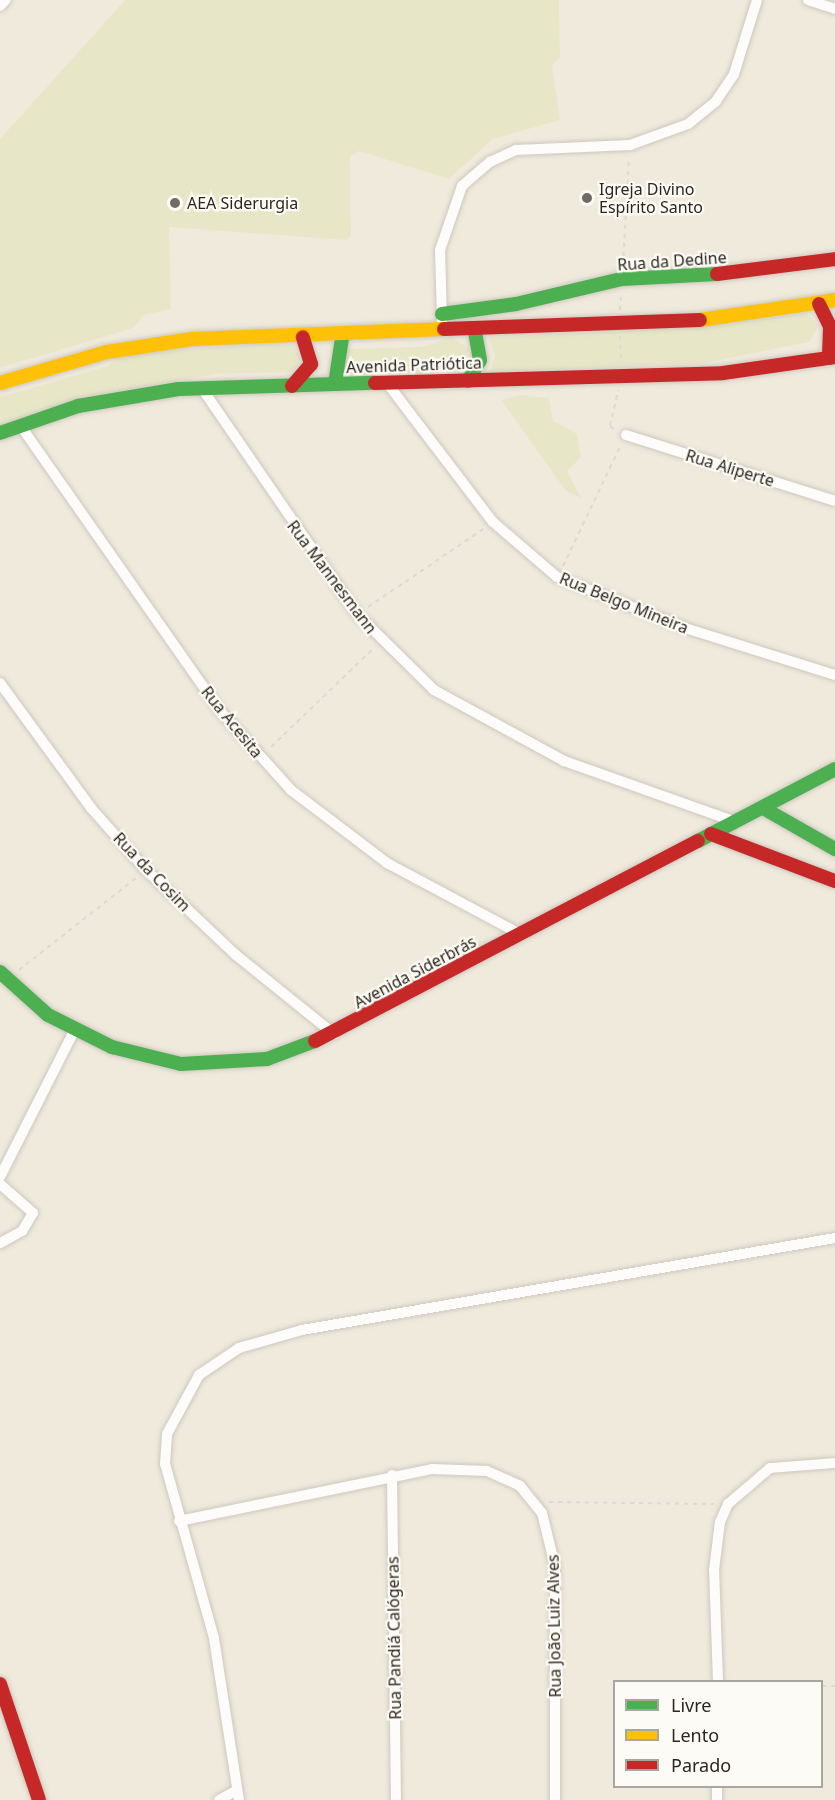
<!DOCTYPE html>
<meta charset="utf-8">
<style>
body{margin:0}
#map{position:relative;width:835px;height:1800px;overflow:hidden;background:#f0eadd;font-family:"Noto Sans",sans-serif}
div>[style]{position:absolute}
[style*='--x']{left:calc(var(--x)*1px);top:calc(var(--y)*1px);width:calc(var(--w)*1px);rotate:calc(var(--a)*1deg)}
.green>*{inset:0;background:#e7e7c8}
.path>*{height:2px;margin-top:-1px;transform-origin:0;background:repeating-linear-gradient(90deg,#dbd9d5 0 4.5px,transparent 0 9px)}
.roads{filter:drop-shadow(0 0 2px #cdc8be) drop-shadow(0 0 2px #cdc8be)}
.street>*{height:10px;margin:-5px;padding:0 5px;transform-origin:5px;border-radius:5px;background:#fdfcfa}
.fast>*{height:14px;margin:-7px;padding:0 7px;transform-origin:7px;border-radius:7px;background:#4caf50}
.slow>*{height:14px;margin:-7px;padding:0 7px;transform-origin:7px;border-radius:7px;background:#ffc107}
.jam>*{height:14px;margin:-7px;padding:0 7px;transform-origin:7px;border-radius:7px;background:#c62828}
.dots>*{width:16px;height:16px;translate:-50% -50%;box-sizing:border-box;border:3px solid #fdfbf6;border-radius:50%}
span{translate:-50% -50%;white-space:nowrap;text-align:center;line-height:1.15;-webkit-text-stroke:4.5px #fdfbf6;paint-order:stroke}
.poi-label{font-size:16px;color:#2c271e}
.left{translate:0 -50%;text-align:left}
.street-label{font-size:16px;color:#2c271e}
.legend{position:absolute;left:613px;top:1680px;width:210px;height:108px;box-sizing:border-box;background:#fdfbf6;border:2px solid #a9a6a0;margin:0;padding:8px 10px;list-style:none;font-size:18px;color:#2c271e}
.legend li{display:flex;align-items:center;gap:12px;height:30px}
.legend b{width:30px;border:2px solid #a9a6a0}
</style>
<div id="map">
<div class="green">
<i style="clip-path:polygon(125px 0,559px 0,560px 57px,552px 65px,560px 120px,493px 139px,449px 179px,359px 151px,350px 156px,351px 237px,346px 240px,169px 227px,171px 309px,144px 315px,133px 328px,0 368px,0 139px)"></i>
<i style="clip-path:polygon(806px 313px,819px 326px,809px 342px,705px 363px,490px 372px,495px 355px,489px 338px,724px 325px)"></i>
<i style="clip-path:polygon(452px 337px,469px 349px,462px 368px,427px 374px,344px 374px,345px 349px,421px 347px)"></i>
<i style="clip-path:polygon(263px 344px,293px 345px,300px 357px,298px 366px,291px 372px,215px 374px,123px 390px,54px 407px,0 428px,0 397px,108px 366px,121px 354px)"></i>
<i style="clip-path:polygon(520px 395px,549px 398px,553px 421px,577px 434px,581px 457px,567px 471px,581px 498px,566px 491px,501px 400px)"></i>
</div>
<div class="path">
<i style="--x:623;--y:265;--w:108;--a:-86.8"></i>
<i style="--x:620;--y:310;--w:15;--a:-86"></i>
<i style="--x:620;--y:336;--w:25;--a:88"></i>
<i style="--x:614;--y:429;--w:5;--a:-143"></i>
<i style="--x:610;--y:426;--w:37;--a:-77"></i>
<i style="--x:563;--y:566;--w:132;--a:-64.4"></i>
<i style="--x:368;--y:607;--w:139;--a:-34.1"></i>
<i style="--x:271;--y:747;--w:144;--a:-43.9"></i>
<i style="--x:19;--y:970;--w:150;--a:-38.2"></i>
<i style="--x:549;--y:1502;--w:165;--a:0.7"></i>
<i style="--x:822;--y:1686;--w:13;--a:0"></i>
</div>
<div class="roads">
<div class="street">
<i style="--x:808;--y:0;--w:28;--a:18"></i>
<i style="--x:0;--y:6;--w:8;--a:-45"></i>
<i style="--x:442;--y:320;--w:70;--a:-91.6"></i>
<i style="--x:440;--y:250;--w:68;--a:-71"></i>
<i style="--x:462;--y:186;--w:37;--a:-41"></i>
<i style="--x:490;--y:162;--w:29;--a:-25"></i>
<i style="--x:516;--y:150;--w:114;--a:-2.5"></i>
<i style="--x:630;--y:145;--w:62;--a:-19.9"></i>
<i style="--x:688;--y:124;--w:36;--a:-39"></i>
<i style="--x:716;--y:101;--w:32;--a:-56"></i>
<i style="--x:734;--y:74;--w:77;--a:-72.7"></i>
<i style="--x:387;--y:383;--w:175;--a:52.7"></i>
<i style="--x:493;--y:522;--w:84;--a:40.7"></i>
<i style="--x:557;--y:577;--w:138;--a:21.7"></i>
<i style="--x:685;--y:628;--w:157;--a:17.4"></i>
<i style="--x:201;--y:387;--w:275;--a:55.5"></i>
<i style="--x:357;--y:614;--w:108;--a:44.6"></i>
<i style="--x:434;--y:690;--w:148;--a:28.6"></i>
<i style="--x:564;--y:761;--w:182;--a:19.5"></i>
<i style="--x:20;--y:425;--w:350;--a:55"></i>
<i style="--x:221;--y:712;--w:105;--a:48.1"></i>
<i style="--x:291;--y:790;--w:121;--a:37.2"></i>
<i style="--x:387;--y:863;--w:153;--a:28.1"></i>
<i style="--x:626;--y:435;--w:219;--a:17.5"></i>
<i style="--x:0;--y:683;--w:155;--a:53.9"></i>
<i style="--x:91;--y:808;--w:83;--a:48.4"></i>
<i style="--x:146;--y:870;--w:124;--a:43.4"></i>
<i style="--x:236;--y:955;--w:126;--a:38.9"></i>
<i style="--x:0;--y:1177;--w:164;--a:-63.1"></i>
<i style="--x:0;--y:1184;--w:44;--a:41.3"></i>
<i style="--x:33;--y:1213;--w:21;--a:121"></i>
<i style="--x:22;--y:1231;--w:25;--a:151"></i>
<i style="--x:392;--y:1475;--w:325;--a:89.3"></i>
<i style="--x:179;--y:1521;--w:258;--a:-11.6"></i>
<i style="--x:432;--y:1469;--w:55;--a:2.1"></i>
<i style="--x:487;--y:1471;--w:36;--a:24"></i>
<i style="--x:520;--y:1486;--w:35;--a:51"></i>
<i style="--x:542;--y:1513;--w:55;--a:76.2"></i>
<i style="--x:555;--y:1566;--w:234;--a:90"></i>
<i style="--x:718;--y:1682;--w:112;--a:-92"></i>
<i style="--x:714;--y:1570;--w:48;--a:-82.9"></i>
<i style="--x:720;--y:1522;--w:20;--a:-66"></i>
<i style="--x:728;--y:1504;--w:55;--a:-40.6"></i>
<i style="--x:770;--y:1468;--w:65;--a:-4.4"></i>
<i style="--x:219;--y:1800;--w:18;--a:-29"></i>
<i style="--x:239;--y:1800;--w:164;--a:-98.8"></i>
<i style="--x:214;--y:1638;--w:181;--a:-105.7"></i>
<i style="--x:165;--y:1464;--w:30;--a:-86"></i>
<i style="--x:167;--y:1434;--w:67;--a:-61.5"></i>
<i style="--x:199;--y:1375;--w:48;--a:-34"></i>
<i style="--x:239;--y:1348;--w:66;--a:-15.9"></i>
<i style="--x:302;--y:1330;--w:541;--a:-9.79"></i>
<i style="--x:717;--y:1800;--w:14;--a:-90"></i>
</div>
<div class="fast">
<i style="--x:442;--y:314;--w:75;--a:-7.7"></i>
<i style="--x:516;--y:304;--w:109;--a:-13.3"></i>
<i style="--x:622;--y:279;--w:95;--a:-3"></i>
<i style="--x:468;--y:381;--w:24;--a:-60"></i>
<i style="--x:480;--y:360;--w:28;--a:-100"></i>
<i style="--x:335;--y:384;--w:47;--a:-81.3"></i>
<i style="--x:0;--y:433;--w:83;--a:-19.1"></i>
<i style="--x:78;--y:406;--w:102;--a:-9.6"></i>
<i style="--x:179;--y:389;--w:196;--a:-1.8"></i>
<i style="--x:763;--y:808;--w:83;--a:29.7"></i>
<i style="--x:698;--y:841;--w:155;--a:-27.7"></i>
<i style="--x:0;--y:972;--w:64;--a:41.9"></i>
<i style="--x:48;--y:1015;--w:72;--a:26.6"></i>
<i style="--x:112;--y:1047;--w:71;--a:13.8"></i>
<i style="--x:181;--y:1064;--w:86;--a:-3.3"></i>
<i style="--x:267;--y:1059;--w:51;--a:-20.6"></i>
</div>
<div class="slow">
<i style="--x:700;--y:320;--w:136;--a:-8.4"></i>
<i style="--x:0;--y:383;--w:111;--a:-16.2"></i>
<i style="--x:107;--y:352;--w:86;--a:-8.7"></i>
<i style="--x:192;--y:339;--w:252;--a:-2.3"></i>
</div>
<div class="jam">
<i style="--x:717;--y:274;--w:119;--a:-7.2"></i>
<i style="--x:819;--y:304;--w:25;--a:64"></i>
<i style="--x:830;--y:327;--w:31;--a:92"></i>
<i style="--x:444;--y:329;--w:256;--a:-2"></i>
<i style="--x:375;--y:383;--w:348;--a:-1.6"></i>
<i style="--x:723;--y:373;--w:113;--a:-8.1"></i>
<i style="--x:292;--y:386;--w:29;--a:-49"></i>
<i style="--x:311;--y:364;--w:28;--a:-107"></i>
<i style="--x:711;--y:834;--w:133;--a:20.8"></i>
<i style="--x:315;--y:1041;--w:432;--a:-27.6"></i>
<i style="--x:0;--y:1684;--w:122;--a:71.4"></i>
</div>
</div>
<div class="dots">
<i style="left:587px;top:198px;background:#716b61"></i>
<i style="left:175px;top:203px;background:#716b61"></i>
</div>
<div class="poi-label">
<span class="left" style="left:599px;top:198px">Igreja Divino<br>Espírito Santo</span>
<span class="left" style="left:187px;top:203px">AEA Siderurgia</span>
</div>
<div class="street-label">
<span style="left:672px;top:261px;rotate:-4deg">Rua da Dedine</span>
<span style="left:414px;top:365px;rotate:-2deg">Avenida Patriótica</span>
<span style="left:730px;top:468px;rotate:17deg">Rua Aliperte</span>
<span style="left:332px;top:577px;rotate:53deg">Rua Mannesmann</span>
<span style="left:624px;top:603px;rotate:22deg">Rua Belgo Mineira</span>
<span style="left:232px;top:722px;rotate:51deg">Rua Acesita</span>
<span style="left:152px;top:872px;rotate:46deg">Rua da Cosim</span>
<span style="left:415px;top:972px;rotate:-28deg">Avenida Siderbrás</span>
<span style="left:554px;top:1626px;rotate:-91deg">Rua João Luiz Alves</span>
<span style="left:394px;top:1638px;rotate:-91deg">Rua Pandiá Calógeras</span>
</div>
<ul class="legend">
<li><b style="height:8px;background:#4caf50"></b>Livre</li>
<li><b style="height:8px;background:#ffc107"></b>Lento</li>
<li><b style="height:8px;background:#c62828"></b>Parado</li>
</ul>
</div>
